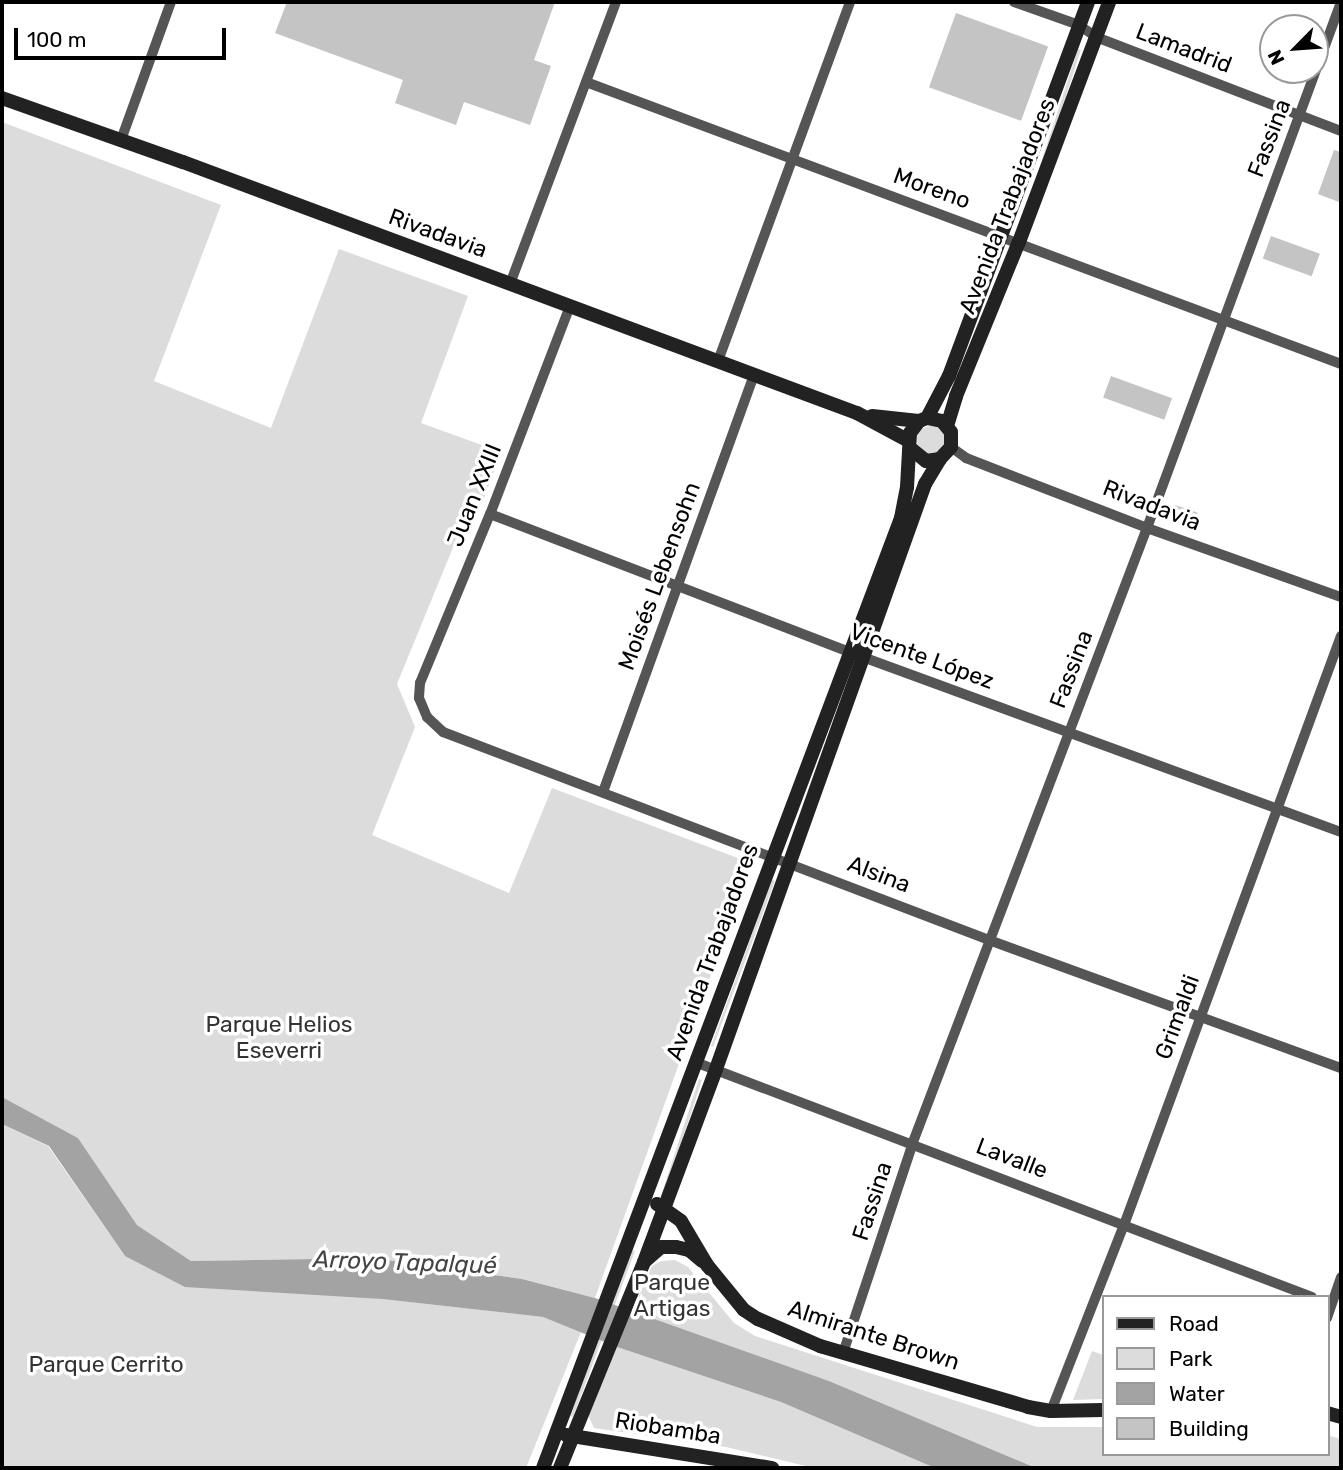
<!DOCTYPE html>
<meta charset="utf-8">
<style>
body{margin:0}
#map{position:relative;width:1343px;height:1470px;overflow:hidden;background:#fff;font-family:Rubik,sans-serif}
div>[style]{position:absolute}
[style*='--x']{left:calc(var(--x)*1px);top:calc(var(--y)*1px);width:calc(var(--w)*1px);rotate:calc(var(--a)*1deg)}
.green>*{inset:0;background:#dcdcdc;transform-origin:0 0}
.round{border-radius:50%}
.water>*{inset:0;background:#a3a3a3}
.building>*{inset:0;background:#c4c4c4;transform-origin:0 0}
.street>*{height:10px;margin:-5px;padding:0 5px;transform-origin:5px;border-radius:5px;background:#555}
.secondary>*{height:14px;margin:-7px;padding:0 7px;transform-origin:7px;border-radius:7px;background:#222}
span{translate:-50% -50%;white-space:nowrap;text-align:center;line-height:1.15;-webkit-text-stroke:7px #fff;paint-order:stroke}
.street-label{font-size:23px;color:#000}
.park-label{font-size:23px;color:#333}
.water-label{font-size:24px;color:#444;font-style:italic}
.frame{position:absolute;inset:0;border:4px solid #000;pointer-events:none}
.legend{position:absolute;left:1102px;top:1295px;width:228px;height:161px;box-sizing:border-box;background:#fff;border:2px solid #999;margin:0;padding:9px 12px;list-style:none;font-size:21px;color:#000}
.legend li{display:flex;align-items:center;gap:14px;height:35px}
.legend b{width:35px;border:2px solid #999}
.north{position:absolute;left:1259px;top:14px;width:70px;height:70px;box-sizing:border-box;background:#fff;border:2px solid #999;border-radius:50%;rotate:245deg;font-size:19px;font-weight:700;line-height:28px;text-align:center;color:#000}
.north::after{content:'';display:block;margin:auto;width:24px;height:32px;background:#000;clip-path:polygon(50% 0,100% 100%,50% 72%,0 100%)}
.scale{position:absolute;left:14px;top:28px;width:212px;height:32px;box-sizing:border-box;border:4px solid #000;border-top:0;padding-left:9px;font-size:21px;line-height:24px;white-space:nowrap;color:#000;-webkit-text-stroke:5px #fff;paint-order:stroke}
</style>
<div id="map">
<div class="green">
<i style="left:1078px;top:49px;width:3px;height:177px;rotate:18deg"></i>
<i style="clip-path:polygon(2px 122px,221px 205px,154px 381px,271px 428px,339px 249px,468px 296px,421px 423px,501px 452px,482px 504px,470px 506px,397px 684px,415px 727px,372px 835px,509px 893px,552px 788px,751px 863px,595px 1298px,522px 1279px,373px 1258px,191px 1261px,137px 1225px,78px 1138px,2px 1097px)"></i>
<i class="round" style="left:917px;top:426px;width:28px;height:28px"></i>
<i style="clip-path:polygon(772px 880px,775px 881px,713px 1047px,711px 1046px)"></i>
<i style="left:699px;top:1079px;width:3px;height:124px;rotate:18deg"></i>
<i style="clip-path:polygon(2px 1124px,48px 1146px,125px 1256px,382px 1299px,543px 1317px,581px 1332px,526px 1468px,2px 1468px)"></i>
<i style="clip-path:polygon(631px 1250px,635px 1251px,573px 1417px,570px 1416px)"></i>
<i style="clip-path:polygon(675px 1260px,688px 1267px,734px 1323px,755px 1336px,1037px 1427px,1103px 1427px,1103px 1454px,1327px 1454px,1327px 1435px,1341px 1439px,1341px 1468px,1036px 1468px,829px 1381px,631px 1313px,652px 1266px,661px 1261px)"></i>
<i style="clip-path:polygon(617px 1347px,781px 1402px,935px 1468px,814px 1468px,726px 1447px,594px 1428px,588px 1415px)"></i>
<i style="clip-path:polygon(1092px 1351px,1103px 1355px,1103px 1399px,1073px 1400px)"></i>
</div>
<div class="water">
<i style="clip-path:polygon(2px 1097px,78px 1138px,137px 1225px,191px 1261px,373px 1258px,522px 1279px,595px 1298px,829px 1381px,1036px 1468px,935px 1468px,781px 1402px,617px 1347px,543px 1317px,382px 1299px,185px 1287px,125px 1256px,49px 1146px,2px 1124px)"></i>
</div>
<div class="building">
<i style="clip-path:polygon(287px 2px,555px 2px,534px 60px,551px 66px,530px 125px,464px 102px,456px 125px,395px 103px,403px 80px,275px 33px)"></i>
<i style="left:956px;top:13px;width:98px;height:79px;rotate:20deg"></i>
<i style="clip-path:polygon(1334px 150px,1341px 152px,1339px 202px,1318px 194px)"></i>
<i style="left:1271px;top:236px;width:52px;height:24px;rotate:20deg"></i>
<i style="left:1111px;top:376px;width:65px;height:23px;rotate:20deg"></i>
<i style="left:1175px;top:505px;width:24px;height:17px;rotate:19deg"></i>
</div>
<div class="street">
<i style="--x:1014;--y:2;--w:69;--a:19.5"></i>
<i style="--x:1079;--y:25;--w:21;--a:35"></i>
<i style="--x:1096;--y:37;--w:262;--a:21"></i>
<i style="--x:586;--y:82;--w:806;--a:20.48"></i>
<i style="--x:121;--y:140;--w:147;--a:-70.1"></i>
<i style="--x:510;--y:284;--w:301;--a:-69.4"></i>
<i style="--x:570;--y:306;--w:223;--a:111"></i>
<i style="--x:490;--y:514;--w:183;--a:112.5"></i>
<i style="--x:420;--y:683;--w:15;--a:94"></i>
<i style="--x:419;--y:698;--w:21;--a:67"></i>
<i style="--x:427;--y:717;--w:22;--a:43"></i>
<i style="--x:443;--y:732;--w:584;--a:20.85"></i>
<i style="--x:989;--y:940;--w:375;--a:20"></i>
<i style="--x:718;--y:361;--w:382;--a:-69.8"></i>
<i style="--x:951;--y:447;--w:19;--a:36"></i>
<i style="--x:966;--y:458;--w:194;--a:21.1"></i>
<i style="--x:1147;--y:528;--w:206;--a:19.6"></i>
<i style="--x:490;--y:514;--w:385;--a:21"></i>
<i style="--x:849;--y:652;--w:524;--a:20.1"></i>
<i style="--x:603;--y:792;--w:443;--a:-70.1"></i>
<i style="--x:695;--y:1062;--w:660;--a:20.85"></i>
<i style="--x:1327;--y:1318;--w:43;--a:-71.1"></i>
<i style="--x:843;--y:1353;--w:222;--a:-71.6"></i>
<i style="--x:913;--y:1142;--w:657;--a:-69.14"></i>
<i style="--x:1147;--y:528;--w:561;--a:-69.75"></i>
<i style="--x:1051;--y:1411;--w:200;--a:-68.6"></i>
<i style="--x:1124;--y:1225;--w:628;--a:-69.78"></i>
</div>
<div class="secondary">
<i style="--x:2;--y:98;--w:192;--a:19.5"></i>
<i style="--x:183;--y:162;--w:719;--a:20.43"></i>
<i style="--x:857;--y:413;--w:59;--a:28.3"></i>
<i style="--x:872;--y:416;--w:47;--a:6.1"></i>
<i style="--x:927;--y:418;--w:47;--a:-62.4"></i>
<i style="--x:949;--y:376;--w:399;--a:-69.6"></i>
<i style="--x:947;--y:426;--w:31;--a:-73"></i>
<i style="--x:956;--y:396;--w:166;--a:-67.8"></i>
<i style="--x:1019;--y:242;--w:256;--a:-69.4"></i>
<i style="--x:657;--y:1204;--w:29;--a:35"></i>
<i style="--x:681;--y:1221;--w:51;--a:59.4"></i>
<i style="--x:707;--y:1265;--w:58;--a:50.6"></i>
<i style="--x:744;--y:1310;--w:17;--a:33"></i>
<i style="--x:758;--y:1319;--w:68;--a:23.5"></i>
<i style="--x:820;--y:1346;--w:217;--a:16.3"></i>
<i style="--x:1028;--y:1407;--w:23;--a:10"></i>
<i style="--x:1051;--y:1411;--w:52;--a:-1.1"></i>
<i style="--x:645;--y:1261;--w:21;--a:-41"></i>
<i style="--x:661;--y:1247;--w:15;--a:0"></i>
<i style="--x:676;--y:1247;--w:13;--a:13"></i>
<i style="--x:689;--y:1250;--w:17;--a:40"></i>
<i style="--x:1327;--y:1413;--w:15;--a:16"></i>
<i style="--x:566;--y:1435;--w:209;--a:9.1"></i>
<i style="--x:543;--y:1468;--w:1015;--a:-69.35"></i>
<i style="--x:901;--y:518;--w:32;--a:-79"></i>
<i style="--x:907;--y:487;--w:54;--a:-86.8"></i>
<i style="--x:910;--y:433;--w:15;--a:-53"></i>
<i style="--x:919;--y:421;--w:9;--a:-21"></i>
<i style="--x:927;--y:418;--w:15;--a:11"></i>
<i style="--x:942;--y:421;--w:14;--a:51"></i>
<i style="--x:951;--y:432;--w:15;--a:90"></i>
<i style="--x:951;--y:447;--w:16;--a:133"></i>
<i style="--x:940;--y:459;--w:14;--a:172"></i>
<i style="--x:926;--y:461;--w:21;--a:-141"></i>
<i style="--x:560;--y:1468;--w:222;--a:-67.8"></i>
<i style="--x:644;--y:1262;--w:206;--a:-69.5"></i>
<i style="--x:716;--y:1069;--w:621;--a:-70.34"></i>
<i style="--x:925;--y:484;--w:29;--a:-59"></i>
</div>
<div class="street-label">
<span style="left:1184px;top:48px;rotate:21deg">Lamadrid</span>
<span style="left:1269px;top:138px;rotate:-69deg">Fassina</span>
<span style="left:932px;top:188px;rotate:20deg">Moreno</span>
<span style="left:1007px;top:206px;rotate:-69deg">Avenida Trabajadores</span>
<span style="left:438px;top:233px;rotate:20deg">Rivadavia</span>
<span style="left:474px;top:495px;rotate:-68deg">Juan XXIII</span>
<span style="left:1152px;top:505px;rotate:21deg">Rivadavia</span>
<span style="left:659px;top:576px;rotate:-70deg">Moisés Lebensohn</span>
<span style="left:922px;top:656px;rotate:20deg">Vicente López</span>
<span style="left:1071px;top:669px;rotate:-69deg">Fassina</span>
<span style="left:879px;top:874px;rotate:21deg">Alsina</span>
<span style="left:712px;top:952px;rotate:-70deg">Avenida Trabajadores</span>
<span style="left:1177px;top:1017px;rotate:-70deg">Grimaldi</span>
<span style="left:1012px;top:1158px;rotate:21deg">Lavalle</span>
<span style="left:872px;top:1201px;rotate:-72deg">Fassina</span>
<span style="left:874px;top:1335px;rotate:18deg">Almirante Brown</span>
<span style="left:668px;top:1428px;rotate:9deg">Riobamba</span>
</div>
<div class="park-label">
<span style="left:279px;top:1037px">Parque Helios<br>Eseverri</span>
<span style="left:672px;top:1295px">Parque<br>Artigas</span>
<span style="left:106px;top:1364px">Parque Cerrito</span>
</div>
<div class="water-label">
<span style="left:405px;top:1263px;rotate:2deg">Arroyo Tapalqué</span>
</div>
<div class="frame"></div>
<ul class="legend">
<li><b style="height:9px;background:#222"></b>Road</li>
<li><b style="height:19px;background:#dcdcdc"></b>Park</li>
<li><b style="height:19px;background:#a3a3a3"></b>Water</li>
<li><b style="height:19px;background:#c4c4c4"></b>Building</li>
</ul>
<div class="north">N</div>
<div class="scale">100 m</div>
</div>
